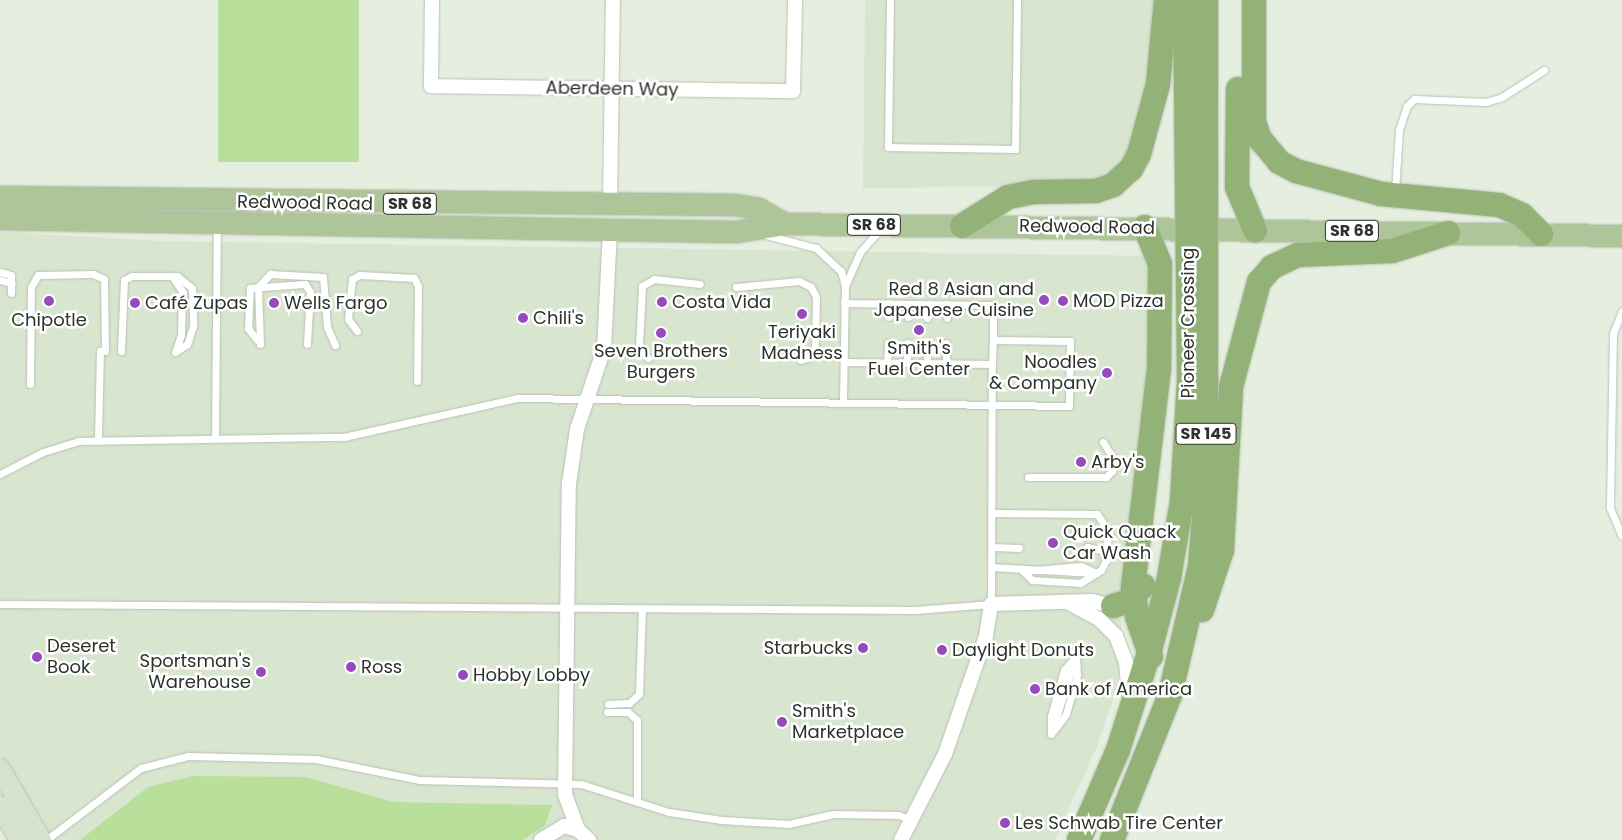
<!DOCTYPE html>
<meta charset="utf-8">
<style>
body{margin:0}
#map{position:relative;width:1622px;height:840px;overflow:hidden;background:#e6efdf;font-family:Poppins,sans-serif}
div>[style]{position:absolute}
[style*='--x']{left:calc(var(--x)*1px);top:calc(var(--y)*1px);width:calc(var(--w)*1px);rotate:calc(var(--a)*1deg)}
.built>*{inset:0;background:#d8e5cf}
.green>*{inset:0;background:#b9e09b;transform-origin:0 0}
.roads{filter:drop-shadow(0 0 1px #b9c1b3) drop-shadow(0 0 1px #b9c1b3)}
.service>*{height:7px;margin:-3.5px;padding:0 3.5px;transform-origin:3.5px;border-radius:3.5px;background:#fff}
.minor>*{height:14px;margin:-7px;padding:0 7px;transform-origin:7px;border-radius:7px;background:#fff}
.secondary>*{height:20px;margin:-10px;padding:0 10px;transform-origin:10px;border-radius:10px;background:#d6e2cc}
.primary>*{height:22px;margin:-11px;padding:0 11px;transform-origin:11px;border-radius:11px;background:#adc599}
.trunk>*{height:24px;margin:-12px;padding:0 12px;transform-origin:12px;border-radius:12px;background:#92b277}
.dots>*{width:14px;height:14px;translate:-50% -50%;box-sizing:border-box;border:2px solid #fff;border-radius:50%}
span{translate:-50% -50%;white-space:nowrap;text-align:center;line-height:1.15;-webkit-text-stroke:5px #fff;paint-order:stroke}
.shield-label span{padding:1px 4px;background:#fff;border:1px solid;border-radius:4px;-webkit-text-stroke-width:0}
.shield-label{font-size:16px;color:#2f322c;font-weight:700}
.street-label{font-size:18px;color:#2f322c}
.poi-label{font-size:18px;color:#2f322c}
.right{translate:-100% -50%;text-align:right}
.left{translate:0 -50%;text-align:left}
</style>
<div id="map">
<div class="built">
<i style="clip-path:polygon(865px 0,1156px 0,1153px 64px,1123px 169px,1086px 186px,863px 188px)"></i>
<i style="clip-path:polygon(0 232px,162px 241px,1152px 256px,1153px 334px,1122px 595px,1119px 682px,1097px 746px,1055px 840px,50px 840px,0 754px)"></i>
</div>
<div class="green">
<i style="left:218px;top:0;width:141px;height:162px"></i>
<i style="clip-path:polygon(193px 776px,306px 777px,393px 802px,552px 805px,545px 826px,523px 840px,80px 840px,148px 787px)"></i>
</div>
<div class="roads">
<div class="service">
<i style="--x:890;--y:0;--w:147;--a:90.8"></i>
<i style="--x:888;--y:147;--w:127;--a:0.9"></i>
<i style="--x:1015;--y:149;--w:149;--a:-89.2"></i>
<i style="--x:1395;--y:191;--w:61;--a:-86.2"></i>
<i style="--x:1399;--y:130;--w:25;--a:-72"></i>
<i style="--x:1407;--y:106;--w:10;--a:-45"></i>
<i style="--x:1414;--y:99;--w:72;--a:2.4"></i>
<i style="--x:1486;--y:102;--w:17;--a:-17"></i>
<i style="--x:1502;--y:97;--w:50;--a:-32.7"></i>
<i style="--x:766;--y:235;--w:52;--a:14.6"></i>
<i style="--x:816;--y:248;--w:34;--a:43"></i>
<i style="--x:841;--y:271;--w:16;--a:75"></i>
<i style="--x:845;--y:286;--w:117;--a:91"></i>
<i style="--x:0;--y:272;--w:11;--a:15"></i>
<i style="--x:11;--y:275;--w:18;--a:90"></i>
<i style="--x:172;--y:276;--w:18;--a:56"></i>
<i style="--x:182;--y:291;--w:44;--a:91.3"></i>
<i style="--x:181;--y:335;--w:18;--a:109"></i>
<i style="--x:0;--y:280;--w:12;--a:14"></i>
<i style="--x:845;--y:286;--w:37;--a:-66"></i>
<i style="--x:860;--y:252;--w:30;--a:-48"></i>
<i style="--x:736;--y:287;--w:63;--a:-5.4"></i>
<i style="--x:799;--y:281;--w:13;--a:27"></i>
<i style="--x:811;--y:287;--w:11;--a:63"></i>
<i style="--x:816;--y:297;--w:50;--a:91.1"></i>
<i style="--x:815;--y:347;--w:11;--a:117"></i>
<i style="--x:810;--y:357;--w:10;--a:163"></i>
<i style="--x:1622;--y:311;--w:24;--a:112"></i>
<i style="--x:1613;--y:333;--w:175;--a:91"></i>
<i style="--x:1610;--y:508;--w:30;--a:67"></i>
<i style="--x:888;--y:317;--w:14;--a:-90"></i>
<i style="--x:908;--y:317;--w:13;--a:-90"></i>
<i style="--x:927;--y:318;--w:14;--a:-86"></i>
<i style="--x:947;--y:318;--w:14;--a:-90"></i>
<i style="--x:357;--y:331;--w:15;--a:-127"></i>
<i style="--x:348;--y:319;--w:40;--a:-84.3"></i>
<i style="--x:352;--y:279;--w:9;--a:-27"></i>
<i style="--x:360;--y:275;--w:54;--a:3.2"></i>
<i style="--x:414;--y:278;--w:9;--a:63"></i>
<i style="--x:418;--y:286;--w:95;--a:90.6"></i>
<i style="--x:257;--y:340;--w:15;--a:-127"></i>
<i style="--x:248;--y:328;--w:40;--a:-87.1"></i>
<i style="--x:250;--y:288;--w:55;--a:-4.2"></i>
<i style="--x:305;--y:284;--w:9;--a:58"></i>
<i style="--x:310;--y:292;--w:52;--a:93.3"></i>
<i style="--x:260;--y:344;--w:57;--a:-92"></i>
<i style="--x:258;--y:287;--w:18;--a:-47"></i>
<i style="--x:270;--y:274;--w:53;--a:3.2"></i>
<i style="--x:323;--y:277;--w:50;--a:85.4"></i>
<i style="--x:327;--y:327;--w:20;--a:66"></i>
<i style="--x:121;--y:351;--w:71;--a:-87.6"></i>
<i style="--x:124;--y:280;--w:9;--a:-27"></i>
<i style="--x:132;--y:276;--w:45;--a:0"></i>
<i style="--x:177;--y:276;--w:19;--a:39"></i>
<i style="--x:192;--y:288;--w:38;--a:88"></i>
<i style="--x:193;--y:326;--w:19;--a:108"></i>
<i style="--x:187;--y:344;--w:14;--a:146"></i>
<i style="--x:648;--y:358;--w:15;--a:-127"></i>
<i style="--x:639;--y:346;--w:60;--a:-87.1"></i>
<i style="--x:642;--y:286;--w:14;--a:-30"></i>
<i style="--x:654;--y:279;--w:46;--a:6.2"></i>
<i style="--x:844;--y:362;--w:148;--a:0.8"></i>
<i style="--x:992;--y:364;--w:24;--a:-88"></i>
<i style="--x:993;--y:340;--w:35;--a:-90"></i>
<i style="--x:993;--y:305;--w:149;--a:-179.2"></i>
<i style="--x:887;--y:362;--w:19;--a:-87"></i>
<i style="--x:907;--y:362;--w:19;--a:-90"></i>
<i style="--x:927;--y:363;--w:20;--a:-90"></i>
<i style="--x:946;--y:363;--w:20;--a:-90"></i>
<i style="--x:30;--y:384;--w:97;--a:-89.4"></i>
<i style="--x:31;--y:287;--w:14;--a:-60"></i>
<i style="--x:38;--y:275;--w:55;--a:-1"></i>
<i style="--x:93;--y:274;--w:12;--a:24"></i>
<i style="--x:104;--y:279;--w:72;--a:89.2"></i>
<i style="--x:98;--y:438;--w:87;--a:-88.7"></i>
<i style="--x:215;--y:439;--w:212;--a:-89.5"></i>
<i style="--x:0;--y:474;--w:48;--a:-27.1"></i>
<i style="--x:43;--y:452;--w:37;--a:-17"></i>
<i style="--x:78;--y:441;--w:266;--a:-0.9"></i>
<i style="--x:344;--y:437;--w:177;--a:-12.7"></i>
<i style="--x:517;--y:398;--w:552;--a:0.83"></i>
<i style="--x:1069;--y:406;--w:65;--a:-89.1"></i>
<i style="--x:1070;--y:341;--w:77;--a:-179.3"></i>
<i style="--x:1028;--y:477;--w:78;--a:0"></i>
<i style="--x:1106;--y:477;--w:8;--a:-45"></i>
<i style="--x:1112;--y:471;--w:13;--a:-86"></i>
<i style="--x:1113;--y:458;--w:19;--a:-122"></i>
<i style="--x:992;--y:513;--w:105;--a:0.5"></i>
<i style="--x:1097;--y:514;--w:22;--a:56"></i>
<i style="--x:1109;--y:532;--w:21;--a:101"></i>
<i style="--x:992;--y:547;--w:27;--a:2"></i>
<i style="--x:1087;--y:547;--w:15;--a:11"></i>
<i style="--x:1102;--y:550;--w:11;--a:68"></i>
<i style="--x:1106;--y:560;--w:11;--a:117"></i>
<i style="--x:1101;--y:570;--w:25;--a:148"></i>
<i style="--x:1080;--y:583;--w:48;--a:-176.4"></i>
<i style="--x:1032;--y:580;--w:13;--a:-135"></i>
<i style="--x:1023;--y:571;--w:58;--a:-4.9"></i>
<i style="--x:1081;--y:566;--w:17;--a:25"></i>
<i style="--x:991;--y:567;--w:102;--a:3.4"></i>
<i style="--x:0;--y:604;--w:915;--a:0.38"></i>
<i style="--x:915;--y:610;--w:76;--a:-4.5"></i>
<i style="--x:991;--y:604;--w:240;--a:-89.8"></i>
<i style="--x:608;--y:704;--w:21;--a:-3"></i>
<i style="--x:629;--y:703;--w:13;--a:-42"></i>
<i style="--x:639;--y:694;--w:86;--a:-88"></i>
<i style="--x:607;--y:712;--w:21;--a:0"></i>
<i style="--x:628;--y:712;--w:12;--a:42"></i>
<i style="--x:637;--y:720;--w:81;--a:90"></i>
<i style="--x:1052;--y:731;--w:77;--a:-72.5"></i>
<i style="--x:1051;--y:734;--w:25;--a:-53"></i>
<i style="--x:1066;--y:714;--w:41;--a:-74.2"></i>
<i style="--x:1077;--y:675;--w:19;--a:-93"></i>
<i style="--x:1051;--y:734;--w:18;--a:-90"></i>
<i style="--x:1051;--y:716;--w:48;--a:-74.2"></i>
<i style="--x:1064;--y:670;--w:18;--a:-49"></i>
<i style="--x:46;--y:840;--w:119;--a:-37.2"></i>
<i style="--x:141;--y:768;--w:49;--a:-14.3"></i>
<i style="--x:188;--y:756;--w:128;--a:1.3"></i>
<i style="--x:316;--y:759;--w:105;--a:11.5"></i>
<i style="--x:419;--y:780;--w:162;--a:1.4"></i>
<i style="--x:581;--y:784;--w:92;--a:17.7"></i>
<i style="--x:669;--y:812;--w:53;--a:8.7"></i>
<i style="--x:721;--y:820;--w:68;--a:3.4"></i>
<i style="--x:789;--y:824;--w:45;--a:-12.8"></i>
<i style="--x:833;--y:814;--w:65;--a:0.9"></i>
<i style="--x:898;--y:815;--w:16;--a:18"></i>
</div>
<div class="minor">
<i style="--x:432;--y:0;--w:86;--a:90.7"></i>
<i style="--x:431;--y:86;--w:362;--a:0.8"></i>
<i style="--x:793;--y:91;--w:91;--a:-88.7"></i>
<i style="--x:610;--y:205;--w:205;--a:-89.2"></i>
<i style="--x:1069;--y:603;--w:34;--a:28"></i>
<i style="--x:1099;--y:619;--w:24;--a:45"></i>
<i style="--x:1116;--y:636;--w:28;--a:69"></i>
<i style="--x:1126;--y:662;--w:34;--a:85"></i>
<i style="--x:578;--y:830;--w:38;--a:-110"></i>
<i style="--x:565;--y:794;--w:310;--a:-89.3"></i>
<i style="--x:569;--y:484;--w:56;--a:-81.7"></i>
<i style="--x:577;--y:429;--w:84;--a:-71.4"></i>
<i style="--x:604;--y:349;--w:119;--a:-87.1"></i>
<i style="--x:541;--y:840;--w:27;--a:-31"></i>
<i style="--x:564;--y:826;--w:15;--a:16"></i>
<i style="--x:578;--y:830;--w:15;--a:42"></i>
<i style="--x:901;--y:840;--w:97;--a:-62.9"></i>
<i style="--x:945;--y:754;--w:125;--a:-70.8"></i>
<i style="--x:986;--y:636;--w:32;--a:-81"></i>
<i style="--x:991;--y:604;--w:101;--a:-1.7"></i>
<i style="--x:1092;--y:601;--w:29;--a:14"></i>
</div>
<div class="secondary">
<i style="--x:0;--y:769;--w:82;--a:60"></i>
<i style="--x:0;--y:806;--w:39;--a:60"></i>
</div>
<div class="primary">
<i style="--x:0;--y:197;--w:735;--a:0.62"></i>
<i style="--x:735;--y:205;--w:24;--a:9"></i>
<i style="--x:759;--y:209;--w:30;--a:30"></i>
<i style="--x:0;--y:219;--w:610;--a:1.03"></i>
<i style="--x:610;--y:230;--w:127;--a:0.9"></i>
<i style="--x:737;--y:232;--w:49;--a:-9.5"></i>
<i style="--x:785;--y:224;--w:837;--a:0.82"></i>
</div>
<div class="trunk">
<i style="--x:1254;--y:0;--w:122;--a:90"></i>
<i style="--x:1254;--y:122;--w:18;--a:71"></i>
<i style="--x:1260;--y:139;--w:30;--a:50"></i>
<i style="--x:1279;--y:162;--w:19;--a:28"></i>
<i style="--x:1296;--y:171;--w:88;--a:15.1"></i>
<i style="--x:1381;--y:194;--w:119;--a:5.3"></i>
<i style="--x:1499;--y:205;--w:25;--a:23"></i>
<i style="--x:1522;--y:215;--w:27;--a:45"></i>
<i style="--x:1238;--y:89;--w:98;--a:90.6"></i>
<i style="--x:1237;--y:187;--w:47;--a:67.3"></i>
<i style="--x:962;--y:226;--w:54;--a:-32.2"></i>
<i style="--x:1008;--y:197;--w:25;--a:-11"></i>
<i style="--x:1033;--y:192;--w:63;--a:-0.9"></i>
<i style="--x:1096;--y:191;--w:18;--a:-19"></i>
<i style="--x:1113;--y:185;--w:24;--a:-42"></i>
<i style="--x:1131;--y:169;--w:17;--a:-62"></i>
<i style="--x:1139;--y:154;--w:73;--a:-74.8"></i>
<i style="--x:1158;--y:84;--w:84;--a:-84.6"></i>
<i style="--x:1145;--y:227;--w:40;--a:68"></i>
<i style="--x:1160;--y:264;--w:105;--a:90.5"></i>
<i style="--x:1159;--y:369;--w:220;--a:96.8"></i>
<i style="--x:1133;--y:587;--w:30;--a:82"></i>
<i style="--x:1137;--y:617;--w:42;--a:70.7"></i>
<i style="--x:1113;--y:606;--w:17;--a:-17"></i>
<i style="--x:1129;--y:601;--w:21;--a:-47"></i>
<i style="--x:1202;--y:610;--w:63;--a:-71.6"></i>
<i style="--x:1222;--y:550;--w:163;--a:-86.8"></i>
<i style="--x:1231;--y:387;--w:109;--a:-75.1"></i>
<i style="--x:1259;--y:282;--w:20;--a:-49"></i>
<i style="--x:1272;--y:267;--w:29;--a:-25"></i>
<i style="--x:1298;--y:255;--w:94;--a:-2.4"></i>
<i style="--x:1392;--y:251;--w:59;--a:-17.8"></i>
<i style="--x:1079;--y:840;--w:98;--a:-66.6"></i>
<i style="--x:1118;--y:750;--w:105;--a:-72.3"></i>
<i style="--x:1150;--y:650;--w:74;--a:-75.2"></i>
<i style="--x:1169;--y:578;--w:78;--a:-80.4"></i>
<i style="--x:1182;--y:501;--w:123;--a:-86.7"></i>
<i style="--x:1189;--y:378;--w:378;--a:-90.6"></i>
<i style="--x:1112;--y:840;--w:156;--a:-68.2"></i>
<i style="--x:1170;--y:695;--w:132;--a:-76.9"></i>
<i style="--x:1200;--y:566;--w:72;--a:-85.2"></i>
<i style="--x:1206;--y:494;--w:494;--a:-90"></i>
</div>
</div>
<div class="dots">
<i style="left:1044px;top:300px;background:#964bbd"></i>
<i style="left:49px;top:301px;background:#964bbd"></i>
<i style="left:1063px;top:301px;background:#964bbd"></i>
<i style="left:662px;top:302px;background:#964bbd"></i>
<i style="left:135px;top:303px;background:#964bbd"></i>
<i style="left:274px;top:303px;background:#964bbd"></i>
<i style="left:802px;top:314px;background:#964bbd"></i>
<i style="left:523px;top:318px;background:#964bbd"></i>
<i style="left:919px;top:330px;background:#964bbd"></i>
<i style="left:661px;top:333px;background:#964bbd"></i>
<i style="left:1107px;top:373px;background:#964bbd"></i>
<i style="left:1081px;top:462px;background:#964bbd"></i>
<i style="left:1053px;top:543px;background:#964bbd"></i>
<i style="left:863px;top:648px;background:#964bbd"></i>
<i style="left:942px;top:650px;background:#964bbd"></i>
<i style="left:37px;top:657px;background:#964bbd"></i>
<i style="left:351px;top:667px;background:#964bbd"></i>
<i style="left:261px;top:672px;background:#964bbd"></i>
<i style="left:463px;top:675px;background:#964bbd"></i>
<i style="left:1035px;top:689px;background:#964bbd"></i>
<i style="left:782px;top:722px;background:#964bbd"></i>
<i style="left:1005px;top:823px;background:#964bbd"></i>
</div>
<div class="shield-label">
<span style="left:410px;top:204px">SR 68</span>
<span style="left:874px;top:225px">SR 68</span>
<span style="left:1352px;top:231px">SR 68</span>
<span style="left:1206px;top:434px">SR 145</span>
</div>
<div class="street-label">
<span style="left:612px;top:89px;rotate:1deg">Aberdeen Way</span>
<span style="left:305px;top:203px;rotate:1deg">Redwood Road</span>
<span style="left:1087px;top:227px;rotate:1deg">Redwood Road</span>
<span style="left:1188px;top:323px;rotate:-90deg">Pioneer Crossing</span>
</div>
<div class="poi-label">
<span class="right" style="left:1034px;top:300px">Red 8 Asian and<br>Japanese Cuisine</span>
<span class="left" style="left:1073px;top:301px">MOD Pizza</span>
<span class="left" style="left:672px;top:302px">Costa Vida</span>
<span class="left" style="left:145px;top:303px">Café Zupas</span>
<span class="left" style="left:284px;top:303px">Wells Fargo</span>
<span class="left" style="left:533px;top:318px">Chili's</span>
<span style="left:49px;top:320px">Chipotle</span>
<span style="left:802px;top:343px">Teriyaki<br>Madness</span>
<span style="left:919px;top:359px">Smith's<br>Fuel Center</span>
<span style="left:661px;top:362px">Seven Brothers<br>Burgers</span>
<span class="right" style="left:1097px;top:373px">Noodles<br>&amp; Company</span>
<span class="left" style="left:1091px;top:462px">Arby's</span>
<span class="left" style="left:1063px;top:543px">Quick Quack<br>Car Wash</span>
<span class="left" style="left:47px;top:657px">Deseret<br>Book</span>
<span class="right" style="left:853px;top:648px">Starbucks</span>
<span class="left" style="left:952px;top:650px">Daylight Donuts</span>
<span class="right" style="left:251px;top:672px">Sportsman's<br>Warehouse</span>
<span class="left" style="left:361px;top:667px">Ross</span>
<span class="left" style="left:473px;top:675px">Hobby Lobby</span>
<span class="left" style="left:1045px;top:689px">Bank of America</span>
<span class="left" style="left:792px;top:722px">Smith's<br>Marketplace</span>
<span class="left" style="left:1015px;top:823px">Les Schwab Tire Center</span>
</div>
</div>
